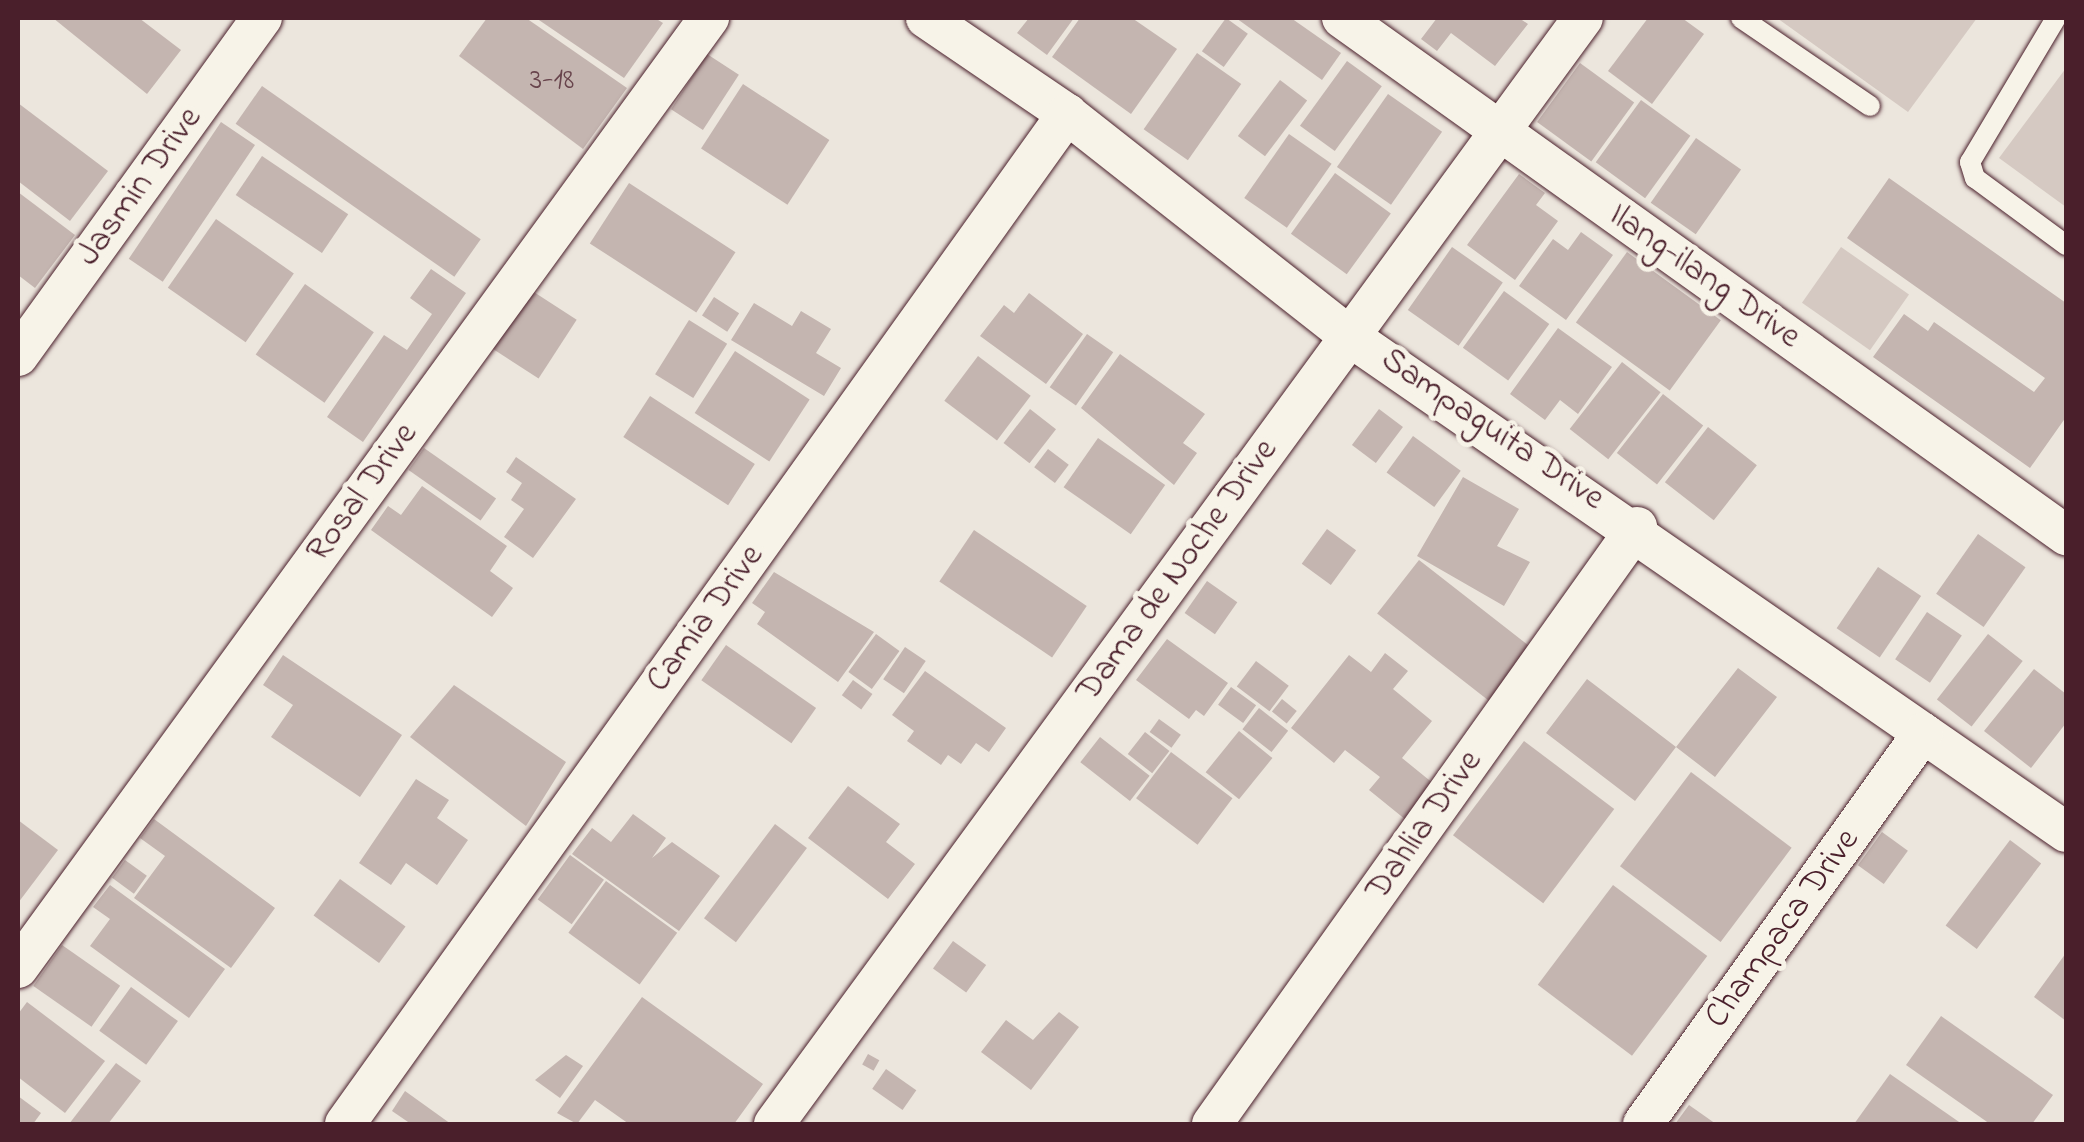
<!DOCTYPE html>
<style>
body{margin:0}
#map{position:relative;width:2084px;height:1142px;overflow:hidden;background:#ece6dd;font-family:"Indie Flower",sans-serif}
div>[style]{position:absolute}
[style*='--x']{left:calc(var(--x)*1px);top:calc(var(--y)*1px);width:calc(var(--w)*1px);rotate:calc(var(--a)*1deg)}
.green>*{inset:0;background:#d5c9c2;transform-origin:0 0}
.building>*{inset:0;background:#c4b5b0;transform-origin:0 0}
.roads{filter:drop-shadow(0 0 2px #4a1f2b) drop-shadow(0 0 2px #4a1f2b)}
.lane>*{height:20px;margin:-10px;padding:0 10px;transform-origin:10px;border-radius:10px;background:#f7f3e8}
.street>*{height:40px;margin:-20px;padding:0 20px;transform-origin:20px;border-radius:20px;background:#f7f3e8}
span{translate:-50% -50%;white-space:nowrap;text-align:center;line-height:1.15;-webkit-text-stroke:10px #f7f3e8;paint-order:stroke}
.number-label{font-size:30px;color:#68444c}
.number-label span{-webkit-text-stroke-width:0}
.street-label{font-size:35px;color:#4a1f2b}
.frame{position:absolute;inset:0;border:20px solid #4a1f2b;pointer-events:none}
</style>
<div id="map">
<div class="green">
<i style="clip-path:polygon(1777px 18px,1977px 18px,1908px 112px)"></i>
<i style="clip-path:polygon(2066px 68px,2066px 207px,1999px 158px)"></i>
<i style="left:1841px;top:247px;width:83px;height:68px;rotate:35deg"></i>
</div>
<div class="building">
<i style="clip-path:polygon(53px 18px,139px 18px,181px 50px,147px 94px)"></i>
<i style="clip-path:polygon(487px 18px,526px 18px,627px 88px,583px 149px,459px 56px)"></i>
<i style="clip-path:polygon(536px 18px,655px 18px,663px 23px,624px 78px)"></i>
<i style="clip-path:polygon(1029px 18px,1074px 18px,1047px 55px,1017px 33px)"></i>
<i style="clip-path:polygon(1080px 18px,1132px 18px,1177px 49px,1131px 114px,1052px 57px)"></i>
<i style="left:1226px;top:18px;width:27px;height:41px;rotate:36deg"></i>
<i style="clip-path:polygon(1236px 18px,1291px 18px,1341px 53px,1322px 80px)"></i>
<i style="clip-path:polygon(1437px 18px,1519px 18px,1528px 24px,1495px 66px,1451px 33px,1437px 51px,1421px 39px)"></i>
<i style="clip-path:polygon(1648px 18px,1682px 18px,1704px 34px,1652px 104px,1608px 71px)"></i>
<i style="left:1197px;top:53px;width:54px;height:93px;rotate:35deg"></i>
<i style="left:707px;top:54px;width:38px;height:66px;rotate:33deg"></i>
<i style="left:1347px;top:61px;width:43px;height:80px;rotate:36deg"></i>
<i style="left:1580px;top:63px;width:67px;height:73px;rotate:36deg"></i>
<i style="left:1280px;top:80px;width:34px;height:70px;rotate:37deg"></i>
<i style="left:743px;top:84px;width:103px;height:77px;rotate:33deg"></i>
<i style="left:262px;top:86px;width:267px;height:46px;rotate:35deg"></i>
<i style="left:1388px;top:94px;width:66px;height:89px;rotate:35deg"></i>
<i style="left:1641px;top:100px;width:61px;height:77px;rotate:36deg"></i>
<i style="clip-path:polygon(18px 103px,108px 171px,70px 221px,18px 181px)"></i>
<i style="left:221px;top:122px;width:41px;height:165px;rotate:34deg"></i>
<i style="left:1289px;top:134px;width:52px;height:78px;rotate:35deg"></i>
<i style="left:1696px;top:138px;width:55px;height:79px;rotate:35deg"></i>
<i style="left:262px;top:156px;width:104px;height:47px;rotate:34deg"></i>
<i style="left:1335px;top:173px;width:69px;height:75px;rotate:36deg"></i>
<i style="clip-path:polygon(1519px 174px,1545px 193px,1536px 205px,1558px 221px,1515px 280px,1467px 245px)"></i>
<i style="clip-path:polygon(1889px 178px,2066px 303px,2066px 417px,2030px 468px,1873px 357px,1904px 314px,1928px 331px,1934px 322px,2034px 392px,2045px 378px,1847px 238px)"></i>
<i style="left:629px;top:183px;width:127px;height:72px;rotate:33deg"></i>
<i style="clip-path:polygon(18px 192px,75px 235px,35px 288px,18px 275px)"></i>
<i style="left:216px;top:219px;width:95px;height:84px;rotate:35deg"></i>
<i style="clip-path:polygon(1581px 232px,1613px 255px,1566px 320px,1519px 286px,1553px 239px,1568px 250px)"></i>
<i style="left:1452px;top:247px;width:62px;height:77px;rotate:35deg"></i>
<i style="left:1627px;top:252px;width:116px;height:87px;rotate:36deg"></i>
<i style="clip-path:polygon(431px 269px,466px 293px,363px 442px,327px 417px,384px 335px,407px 350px,432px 314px,410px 298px)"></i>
<i style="left:305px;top:284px;width:84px;height:86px;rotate:35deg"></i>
<i style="left:523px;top:285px;width:64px;height:70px;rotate:33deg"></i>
<i style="left:1504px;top:291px;width:56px;height:70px;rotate:36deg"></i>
<i style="clip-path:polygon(1029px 293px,1083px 334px,1046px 384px,980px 336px,1004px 305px,1014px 313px)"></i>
<i style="left:714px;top:297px;width:30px;height:22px;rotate:33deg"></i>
<i style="clip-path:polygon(754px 303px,792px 326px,801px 311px,831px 329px,816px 353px,841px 368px,824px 396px,731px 340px)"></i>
<i style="left:689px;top:320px;width:45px;height:64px;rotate:32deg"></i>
<i style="clip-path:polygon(1558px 328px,1612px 367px,1578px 414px,1560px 400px,1545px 420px,1510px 394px)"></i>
<i style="left:1087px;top:334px;width:32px;height:65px;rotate:35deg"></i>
<i style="left:735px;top:351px;width:89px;height:74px;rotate:33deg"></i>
<i style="clip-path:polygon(1120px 354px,1205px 414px,1183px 443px,1197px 453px,1174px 485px,1081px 408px)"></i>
<i style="left:978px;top:356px;width:66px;height:56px;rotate:37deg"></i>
<i style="left:1622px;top:362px;width:49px;height:85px;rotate:38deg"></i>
<i style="left:1663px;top:394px;width:51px;height:75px;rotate:38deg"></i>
<i style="left:650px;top:396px;width:125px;height:49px;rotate:33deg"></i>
<i style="left:1030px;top:409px;width:33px;height:43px;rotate:38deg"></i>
<i style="left:1379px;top:409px;width:30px;height:45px;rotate:37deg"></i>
<i style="left:1708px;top:427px;width:62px;height:70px;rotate:38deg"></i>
<i style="left:1413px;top:436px;width:59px;height:45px;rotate:36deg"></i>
<i style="left:1098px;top:438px;width:82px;height:60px;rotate:35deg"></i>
<i style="left:424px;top:448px;width:88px;height:27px;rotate:35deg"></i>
<i style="left:1048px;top:449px;width:26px;height:23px;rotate:37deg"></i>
<i style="clip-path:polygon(516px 457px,576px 499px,533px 558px,504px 537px,524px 509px,511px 500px,522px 483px,506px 472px)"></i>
<i style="clip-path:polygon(1463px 477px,1519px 509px,1497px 546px,1530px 562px,1504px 606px,1417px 556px)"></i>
<i style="clip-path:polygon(422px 486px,507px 546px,490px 571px,513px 588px,492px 617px,371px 530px,388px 506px,401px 515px)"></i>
<i style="left:1327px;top:529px;width:36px;height:43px;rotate:36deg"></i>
<i style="left:974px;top:530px;width:136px;height:62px;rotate:34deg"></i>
<i style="left:1978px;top:534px;width:58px;height:73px;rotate:35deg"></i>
<i style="left:1419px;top:560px;width:143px;height:68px;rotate:38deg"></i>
<i style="left:1878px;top:567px;width:52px;height:74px;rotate:34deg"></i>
<i style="clip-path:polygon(774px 572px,874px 632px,838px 682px,757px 624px,765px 612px,752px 603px)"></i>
<i style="left:1207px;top:581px;width:37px;height:39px;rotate:35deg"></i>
<i style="left:1927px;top:612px;width:42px;height:57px;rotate:34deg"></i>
<i style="left:876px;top:634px;width:29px;height:47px;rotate:36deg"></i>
<i style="left:1988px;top:634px;width:44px;height:83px;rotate:38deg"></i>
<i style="clip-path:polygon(1167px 639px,1228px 683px,1204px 716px,1196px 710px,1189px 719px,1136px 680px)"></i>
<i style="left:726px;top:645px;width:110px;height:43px;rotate:35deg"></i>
<i style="left:905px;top:647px;width:25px;height:39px;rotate:34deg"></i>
<i style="clip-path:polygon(1385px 653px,1408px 671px,1393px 689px,1432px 721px,1402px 758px,1434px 784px,1406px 820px,1369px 790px,1380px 777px,1345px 750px,1334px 763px,1291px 728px,1349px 655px,1371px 672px)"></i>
<i style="clip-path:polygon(283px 655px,402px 735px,360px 797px,271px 737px,293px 705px,263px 685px)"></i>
<i style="left:1256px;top:661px;width:41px;height:32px;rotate:37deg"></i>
<i style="clip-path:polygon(1738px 668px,1777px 697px,1715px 777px,1676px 747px,1635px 801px,1546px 733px,1587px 679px,1676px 747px)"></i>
<i style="clip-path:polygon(2034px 669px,2066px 694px,2066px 723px,2031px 768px,1984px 731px)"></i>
<i style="clip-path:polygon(925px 671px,1006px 728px,989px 752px,976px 743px,961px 764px,948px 755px,941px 765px,907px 741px,914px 731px,892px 715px)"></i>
<i style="left:853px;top:680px;width:24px;height:19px;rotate:36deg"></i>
<i style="clip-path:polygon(454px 685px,566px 762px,526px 826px,410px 737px)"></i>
<i style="left:1231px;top:687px;width:31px;height:22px;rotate:36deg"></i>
<i style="left:1282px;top:699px;width:19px;height:16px;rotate:39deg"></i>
<i style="left:1259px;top:708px;width:37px;height:27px;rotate:38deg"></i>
<i style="left:1159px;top:719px;width:27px;height:16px;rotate:36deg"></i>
<i style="left:1239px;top:731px;width:43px;height:53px;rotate:39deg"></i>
<i style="left:1145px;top:732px;width:31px;height:28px;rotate:38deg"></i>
<i style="left:1100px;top:737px;width:63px;height:32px;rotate:38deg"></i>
<i style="left:1524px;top:741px;width:113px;height:118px;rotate:37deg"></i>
<i style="left:1171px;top:752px;width:77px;height:58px;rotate:37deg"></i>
<i style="left:1691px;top:772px;width:126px;height:118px;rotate:37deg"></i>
<i style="clip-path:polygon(416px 779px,449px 800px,437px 818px,468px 840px,437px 885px,406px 863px,391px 885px,359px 863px)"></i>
<i style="clip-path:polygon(848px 786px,900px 824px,886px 842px,915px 864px,888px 899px,808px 838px)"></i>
<i style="clip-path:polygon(633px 814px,666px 838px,652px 858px,672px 842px,720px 876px,679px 931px,572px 854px,592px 828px,611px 842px)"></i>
<i style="clip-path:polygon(154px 819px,275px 908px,231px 968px,134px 898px,165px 856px,140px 838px)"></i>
<i style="clip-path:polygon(18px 820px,58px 850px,18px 903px)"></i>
<i style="left:775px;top:824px;width:40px;height:118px;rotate:37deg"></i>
<i style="left:1882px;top:832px;width:32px;height:41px;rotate:36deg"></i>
<i style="left:2010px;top:840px;width:39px;height:107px;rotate:37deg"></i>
<i style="left:570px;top:855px;width:42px;height:55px;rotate:36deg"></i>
<i style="left:125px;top:860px;width:27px;height:22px;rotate:36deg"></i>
<i style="left:340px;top:879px;width:81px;height:45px;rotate:36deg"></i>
<i style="left:606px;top:881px;width:88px;height:64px;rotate:36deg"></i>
<i style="clip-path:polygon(110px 885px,225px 969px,189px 1018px,90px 946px,110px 919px,93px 907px)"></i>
<i style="left:1613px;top:885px;width:118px;height:125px;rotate:37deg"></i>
<i style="left:953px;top:941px;width:41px;height:34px;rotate:36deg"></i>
<i style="left:62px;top:945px;width:71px;height:50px;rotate:35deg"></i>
<i style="clip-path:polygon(2066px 953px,2066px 1021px,2034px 997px)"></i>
<i style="left:131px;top:987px;width:58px;height:54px;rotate:36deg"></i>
<i style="clip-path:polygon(642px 997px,763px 1084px,734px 1124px,629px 1124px,595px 1100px,577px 1124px,557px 1113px)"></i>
<i style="clip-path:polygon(27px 1002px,105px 1061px,65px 1113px,18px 1077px,18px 1014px)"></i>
<i style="clip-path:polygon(1059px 1012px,1079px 1027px,1031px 1090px,981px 1052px,1006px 1020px,1033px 1040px)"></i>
<i style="clip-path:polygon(1941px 1016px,2053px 1095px,2032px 1124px,1990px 1124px,1906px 1065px)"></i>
<i style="left:868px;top:1054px;width:13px;height:12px;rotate:29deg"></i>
<i style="clip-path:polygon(566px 1055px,583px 1066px,560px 1098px,535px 1080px)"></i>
<i style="clip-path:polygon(116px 1063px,141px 1081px,108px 1124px,69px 1124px)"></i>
<i style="left:886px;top:1069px;width:37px;height:24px;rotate:35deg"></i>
<i style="clip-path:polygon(1890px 1074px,1962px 1124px,1854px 1124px)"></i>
<i style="clip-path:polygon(405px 1091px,451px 1124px,411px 1124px,392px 1111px)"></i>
<i style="clip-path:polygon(18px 1096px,41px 1113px,33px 1124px,18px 1124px)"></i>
<i style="clip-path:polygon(1689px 1105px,1716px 1124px,1675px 1124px)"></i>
</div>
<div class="roads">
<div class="lane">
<i style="--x:1741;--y:18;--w:156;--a:34.3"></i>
<i style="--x:2056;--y:18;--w:168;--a:120.8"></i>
<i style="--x:1970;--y:162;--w:17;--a:73"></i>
<i style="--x:1975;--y:178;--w:113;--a:36.4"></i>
</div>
<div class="street">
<i style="--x:926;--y:18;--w:171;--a:34.2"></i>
<i style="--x:1067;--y:114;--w:359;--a:38.2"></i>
<i style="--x:1349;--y:336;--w:872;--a:34.67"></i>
<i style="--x:1342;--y:18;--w:890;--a:35.53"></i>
<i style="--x:18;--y:356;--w:417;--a:-54.2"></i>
<i style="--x:18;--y:968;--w:1175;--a:-53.97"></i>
<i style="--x:345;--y:1124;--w:1242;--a:-54.44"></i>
<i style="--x:774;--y:1124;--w:1370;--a:-53.82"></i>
<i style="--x:1212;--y:1124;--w:733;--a:-54.55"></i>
<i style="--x:1643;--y:1124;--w:481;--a:-54.4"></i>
</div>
</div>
<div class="number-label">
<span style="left:552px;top:81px">3-18</span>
</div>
<div class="street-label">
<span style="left:140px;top:187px;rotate:-54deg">Jasmin Drive</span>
<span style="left:1704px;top:277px;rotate:35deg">Ilang-ilang Drive</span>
<span style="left:1492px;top:430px;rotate:34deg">Sampaguita Drive</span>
<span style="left:363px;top:493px;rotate:-54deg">Rosal Drive</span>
<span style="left:1178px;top:571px;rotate:-54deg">Dama de Noche Drive</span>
<span style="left:706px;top:619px;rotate:-54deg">Camia Drive</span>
<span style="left:1425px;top:826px;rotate:-55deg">Dahlia Drive</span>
<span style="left:1783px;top:929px;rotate:-54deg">Champaca Drive</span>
</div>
<div class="frame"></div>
</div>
